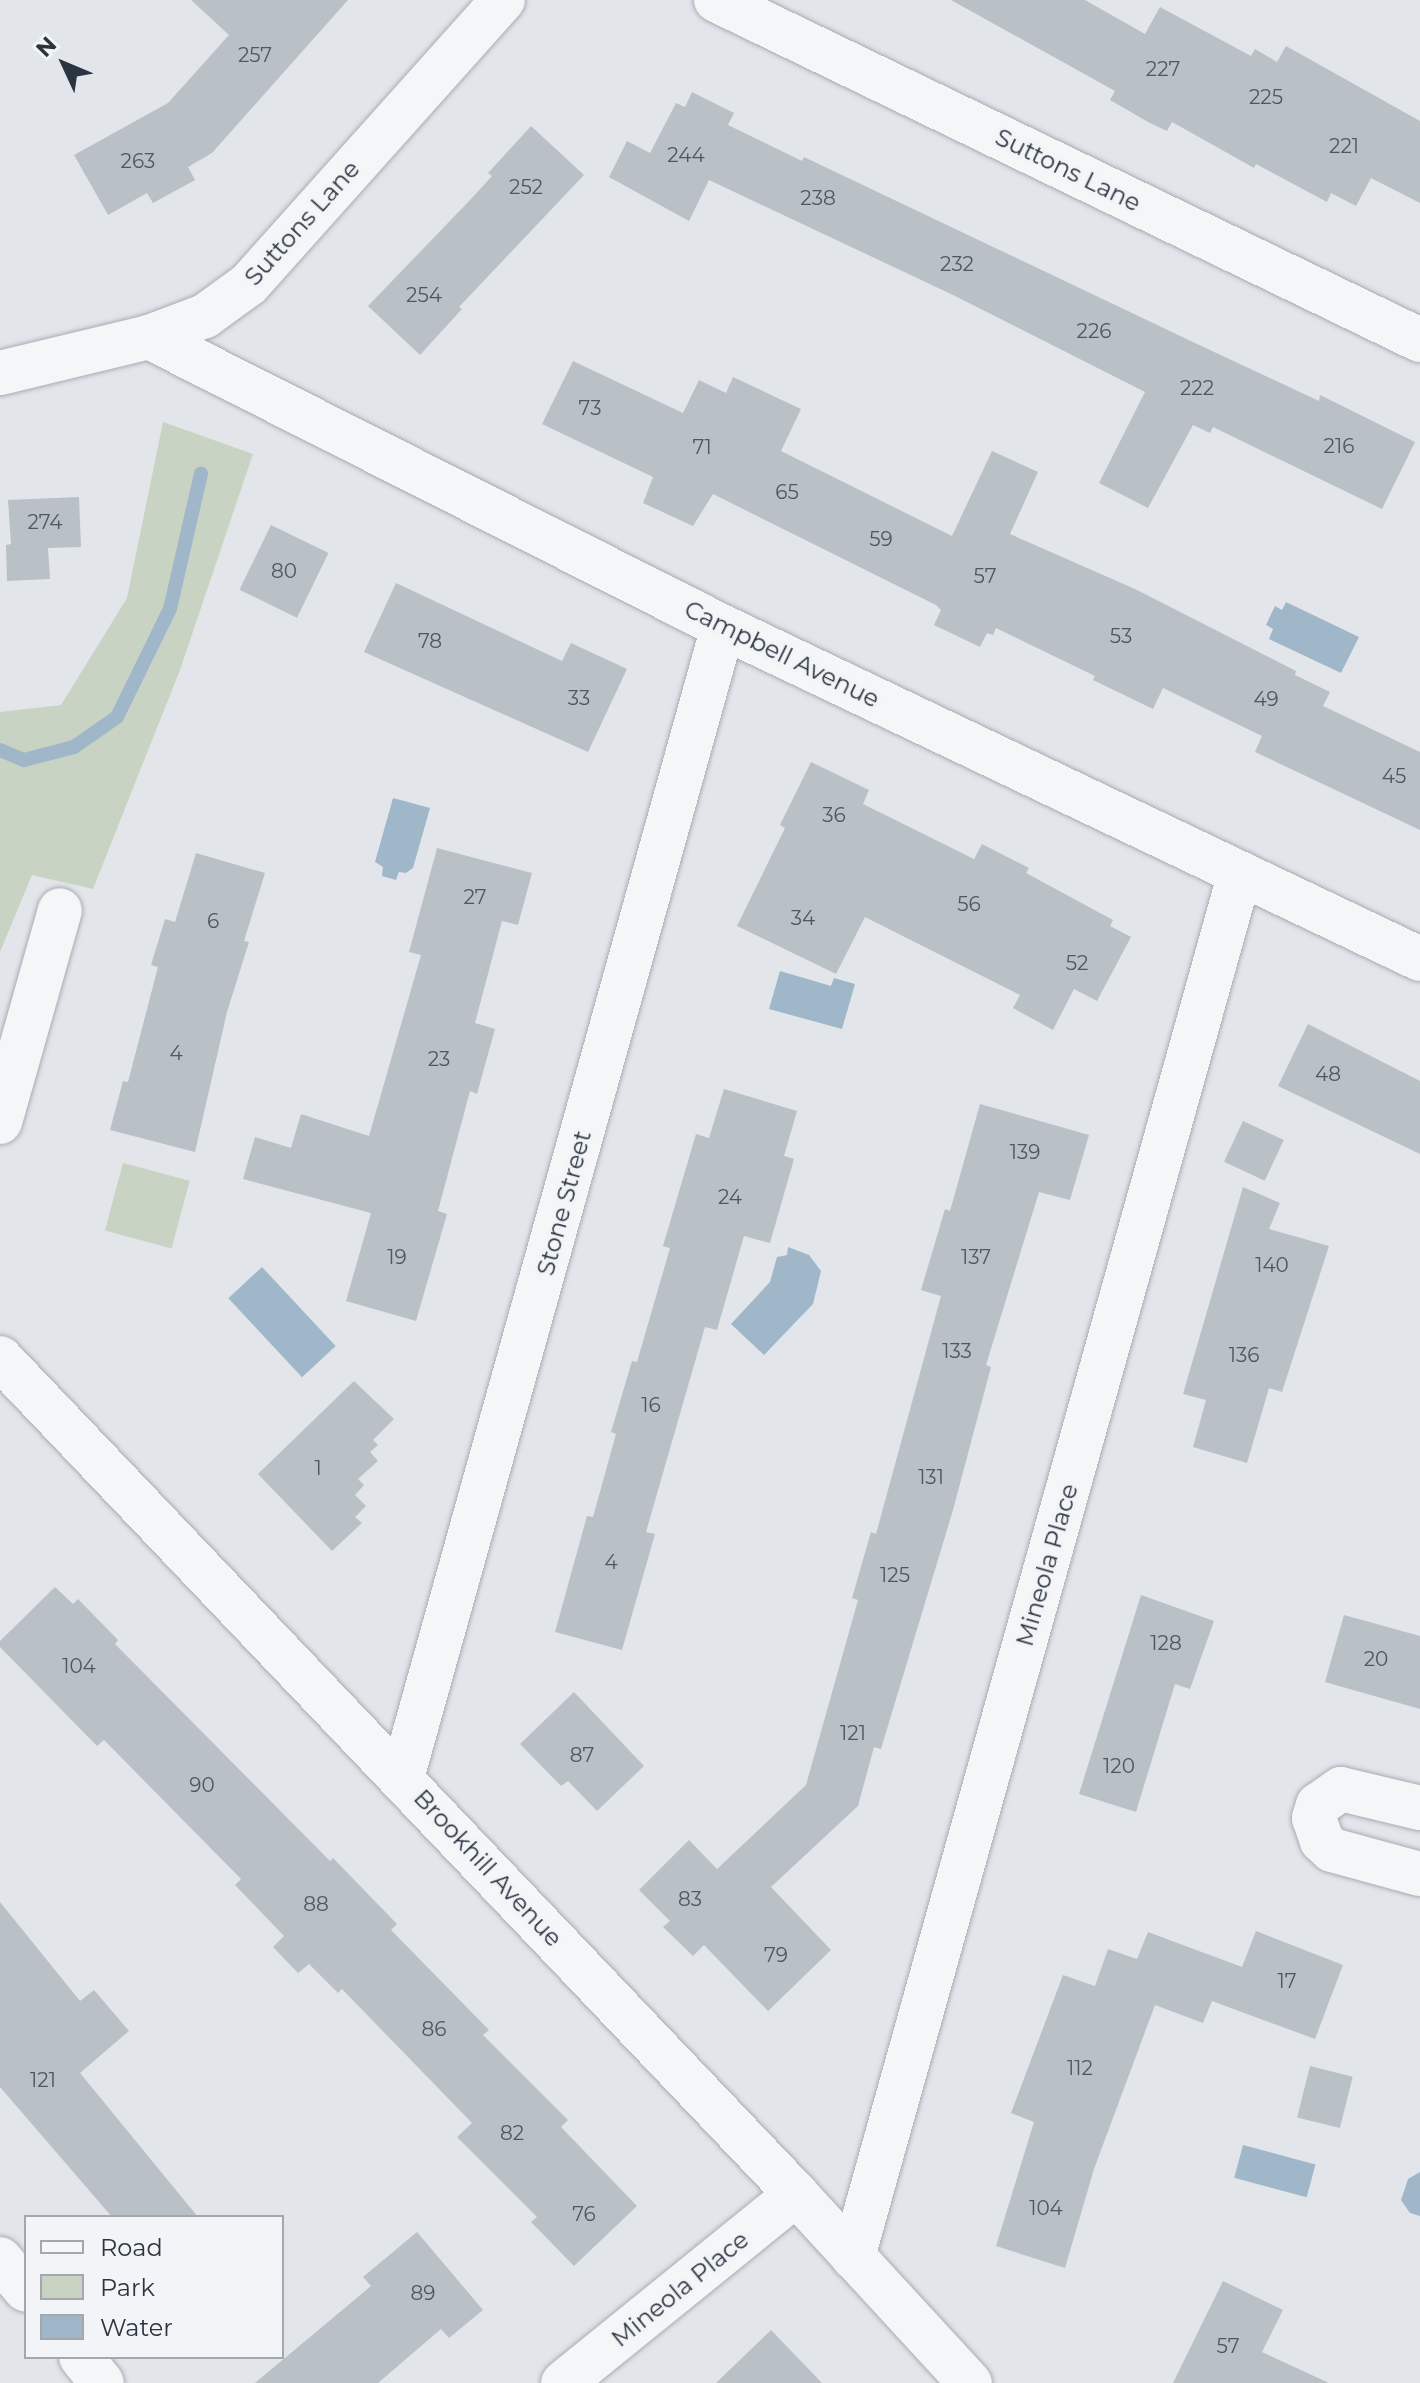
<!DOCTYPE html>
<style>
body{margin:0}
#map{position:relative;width:1420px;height:2383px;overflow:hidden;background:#e2e6ea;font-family:Montserrat,sans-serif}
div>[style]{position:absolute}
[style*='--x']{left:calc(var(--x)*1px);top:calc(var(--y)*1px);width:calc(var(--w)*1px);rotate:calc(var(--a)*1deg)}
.green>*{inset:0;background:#c9d3c3;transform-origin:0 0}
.water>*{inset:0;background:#9fb7c8;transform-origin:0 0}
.stream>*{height:14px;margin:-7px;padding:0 7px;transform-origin:7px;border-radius:7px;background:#9fb7c8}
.building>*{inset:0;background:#b9c0c6;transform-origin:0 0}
.roads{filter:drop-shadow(0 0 2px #a7adb4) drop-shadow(0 0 2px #a7adb4)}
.minor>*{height:44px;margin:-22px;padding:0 22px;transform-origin:22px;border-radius:22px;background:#f5f6f8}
span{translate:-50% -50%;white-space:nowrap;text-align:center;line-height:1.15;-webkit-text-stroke:7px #f2f4f7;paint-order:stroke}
.number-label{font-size:20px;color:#4e5862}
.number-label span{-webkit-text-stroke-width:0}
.street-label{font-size:24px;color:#2b3541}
.legend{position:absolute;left:24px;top:2215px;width:260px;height:144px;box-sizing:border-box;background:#f2f4f7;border:2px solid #a2a8ae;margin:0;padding:10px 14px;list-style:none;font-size:24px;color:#2b3541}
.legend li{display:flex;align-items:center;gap:16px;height:40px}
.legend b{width:40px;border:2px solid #a2a8ae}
.north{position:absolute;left:24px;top:24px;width:80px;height:80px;-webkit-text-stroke:6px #f2f4f7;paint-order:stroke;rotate:314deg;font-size:22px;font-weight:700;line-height:32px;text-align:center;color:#2b3541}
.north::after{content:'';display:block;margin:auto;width:28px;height:36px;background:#2b3541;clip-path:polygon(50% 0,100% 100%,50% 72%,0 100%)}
</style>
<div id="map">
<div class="green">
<i style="clip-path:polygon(163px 422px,253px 454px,180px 670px,93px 889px,32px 875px,0 952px,0 712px,61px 705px,127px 598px)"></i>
<i style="left:123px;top:1163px;width:69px;height:70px;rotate:15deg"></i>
</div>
<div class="water">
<i style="clip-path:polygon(1286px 602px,1359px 637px,1341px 673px,1269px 639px,1273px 629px,1266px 625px,1275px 606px,1282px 610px)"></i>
<i style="clip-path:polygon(393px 798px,430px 808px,413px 868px,406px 873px,399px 872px,396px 880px,382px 876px,383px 867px,375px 862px)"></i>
<i style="clip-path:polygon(780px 971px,831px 986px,834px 978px,855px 984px,842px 1029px,769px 1009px)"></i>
<i style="clip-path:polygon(788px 1247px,809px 1255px,821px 1271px,813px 1304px,764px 1355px,731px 1324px,770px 1282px,777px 1257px,787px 1255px)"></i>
<i style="left:262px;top:1267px;width:108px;height:46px;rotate:47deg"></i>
<i style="left:1243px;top:2145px;width:75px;height:34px;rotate:15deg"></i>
<i style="clip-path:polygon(1420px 2172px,1420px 2216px,1410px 2213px,1401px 2200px,1408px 2179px)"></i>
</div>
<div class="stream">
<i style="--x:0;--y:750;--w:26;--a:23"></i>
<i style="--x:24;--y:760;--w:52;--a:-14.6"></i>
<i style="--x:74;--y:747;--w:52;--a:-34.9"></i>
<i style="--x:117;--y:717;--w:120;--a:-63.9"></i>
<i style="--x:170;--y:609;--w:139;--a:-77.1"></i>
</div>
<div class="building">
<i style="clip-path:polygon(191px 0,348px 0,212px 153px,188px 167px,195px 180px,153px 203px,147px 193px,108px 215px,74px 155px,168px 103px,229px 35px)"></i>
<i style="clip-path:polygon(951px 0,1085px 0,1145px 34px,1160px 7px,1251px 56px,1255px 49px,1277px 62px,1286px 46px,1420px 121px,1420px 203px,1371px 178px,1356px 206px,1331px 193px,1327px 202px,1256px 164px,1254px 168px,1172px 122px,1167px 131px,1148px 122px,1110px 100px,1115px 91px)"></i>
<i style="clip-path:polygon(692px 92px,734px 113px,728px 125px,802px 161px,804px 157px,1195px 343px,1319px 401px,1320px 395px,1415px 442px,1382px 509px,1213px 427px,1210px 433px,1193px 425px,1148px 508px,1099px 483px,1145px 392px,953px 295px,709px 180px,689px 221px,609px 177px,627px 141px,650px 153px,676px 103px,685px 107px)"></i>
<i style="clip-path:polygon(531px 126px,584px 175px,459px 307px,462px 309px,420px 355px,368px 306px,471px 199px,492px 176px,488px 173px)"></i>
<i style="clip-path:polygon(573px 361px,683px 413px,699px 380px,726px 393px,733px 377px,801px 409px,781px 451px,952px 536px,992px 451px,1038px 472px,1010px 534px,1135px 589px,1296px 671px,1295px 675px,1330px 692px,1323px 706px,1420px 752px,1420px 830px,1255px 752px,1262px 736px,1163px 688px,1153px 709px,1093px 680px,1095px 676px,996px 628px,993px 635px,987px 633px,980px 647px,934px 625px,941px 610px,936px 605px,713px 494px,693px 526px,643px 503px,653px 477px,542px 424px)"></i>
<i style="clip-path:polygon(79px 497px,81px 547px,48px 548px,50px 579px,7px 581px,6px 545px,11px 544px,8px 500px)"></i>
<i style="left:271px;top:525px;width:64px;height:72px;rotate:26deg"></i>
<i style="clip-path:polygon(396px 583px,562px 661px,571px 643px,627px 669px,588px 752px,364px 652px)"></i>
<i style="clip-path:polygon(811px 762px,869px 790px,863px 804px,974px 859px,982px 844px,1029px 868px,1026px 873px,1113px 920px,1110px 926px,1131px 937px,1097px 1001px,1074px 989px,1053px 1030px,1013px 1008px,1020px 995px,865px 917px,836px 974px,737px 926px,785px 828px,780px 825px)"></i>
<i style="clip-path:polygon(437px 848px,532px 873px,518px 925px,502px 921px,475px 1023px,495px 1029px,477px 1094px,470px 1091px,438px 1211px,447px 1214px,416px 1321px,346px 1301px,371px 1213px,243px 1179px,255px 1137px,291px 1148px,301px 1114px,369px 1136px,421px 955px,409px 952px)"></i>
<i style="clip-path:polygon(196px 853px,265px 873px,244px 941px,249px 942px,227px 1012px,195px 1152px,110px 1130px,123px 1081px,128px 1082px,158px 967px,151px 965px,165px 919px,175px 922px)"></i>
<i style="clip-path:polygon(1308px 1024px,1420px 1081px,1420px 1154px,1278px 1086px)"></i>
<i style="clip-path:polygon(724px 1089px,797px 1111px,784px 1156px,794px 1159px,770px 1243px,744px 1236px,717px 1330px,705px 1327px,646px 1532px,655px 1534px,622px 1650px,555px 1632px,587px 1516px,593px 1517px,616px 1434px,611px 1432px,632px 1361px,637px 1362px,670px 1248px,663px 1246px,696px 1134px,709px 1138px)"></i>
<i style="clip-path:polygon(980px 1104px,1089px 1135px,1070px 1200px,1039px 1192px,986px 1365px,991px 1367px,953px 1510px,881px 1749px,874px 1747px,858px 1806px,771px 1887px,831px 1950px,768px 2011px,704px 1945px,693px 1956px,663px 1927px,670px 1921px,639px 1890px,689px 1840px,717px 1869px,806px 1785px,858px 1600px,852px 1598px,871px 1532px,876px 1534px,941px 1296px,921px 1290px,945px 1209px,950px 1211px)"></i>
<i style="left:1243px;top:1121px;width:45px;height:45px;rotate:25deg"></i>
<i style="clip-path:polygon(1243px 1187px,1280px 1203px,1269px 1229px,1329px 1246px,1282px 1392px,1269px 1388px,1247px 1463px,1193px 1447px,1206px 1400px,1183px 1394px)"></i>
<i style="clip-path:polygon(354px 1381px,394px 1419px,373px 1440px,378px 1445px,370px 1452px,378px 1461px,358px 1479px,364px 1485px,355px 1495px,366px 1506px,355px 1517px,362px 1523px,332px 1551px,258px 1474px)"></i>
<i style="clip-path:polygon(55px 1587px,73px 1604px,78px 1599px,118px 1640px,115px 1644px,330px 1861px,333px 1858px,397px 1924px,391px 1930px,489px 2030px,483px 2035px,568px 2120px,561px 2127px,637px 2206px,574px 2266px,531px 2222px,537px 2217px,457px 2137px,472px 2123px,342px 1989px,338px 1993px,309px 1964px,298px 1973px,273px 1947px,284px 1936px,235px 1885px,241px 1879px,104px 1740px,97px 1746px,0 1647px,0 1641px)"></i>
<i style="clip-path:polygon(1141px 1595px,1214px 1621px,1190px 1689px,1175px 1684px,1136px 1812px,1079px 1794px)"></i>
<i style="clip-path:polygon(1344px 1615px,1420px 1636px,1420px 1709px,1325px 1682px)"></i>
<i style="clip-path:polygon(574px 1692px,644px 1766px,597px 1811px,568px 1781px,561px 1786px,520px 1744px)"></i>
<i style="clip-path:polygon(0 1902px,80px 2001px,94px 1990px,129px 2031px,80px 2073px,198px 2217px,112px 2217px,0 2087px)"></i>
<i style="clip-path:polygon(1256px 1931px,1343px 1965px,1315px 2039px,1212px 2001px,1203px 2023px,1155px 2005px,1094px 2169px,1065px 2268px,996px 2246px,1034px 2122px,1011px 2113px,1063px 1975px,1095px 1986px,1108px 1949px,1137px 1959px,1148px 1932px,1242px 1967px)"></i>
<i style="left:1310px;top:2066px;width:44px;height:53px;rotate:14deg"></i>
<i style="clip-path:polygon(417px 2232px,483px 2310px,449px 2338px,441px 2329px,378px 2383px,255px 2383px,371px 2286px,363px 2277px)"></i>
<i style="clip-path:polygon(1223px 2281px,1283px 2310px,1262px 2352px,1329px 2383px,1173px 2383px)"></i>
<i style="clip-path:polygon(771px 2330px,822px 2383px,716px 2383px)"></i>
</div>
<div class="roads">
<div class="minor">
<i style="--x:716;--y:0;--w:782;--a:25.78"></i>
<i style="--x:149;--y:337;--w:643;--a:26.8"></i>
<i style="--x:723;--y:627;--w:772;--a:25.47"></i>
<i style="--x:0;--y:373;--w:153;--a:-13.6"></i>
<i style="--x:149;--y:337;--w:60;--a:-20.6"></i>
<i style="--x:205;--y:316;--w:54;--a:-36"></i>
<i style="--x:249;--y:284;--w:381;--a:-48.2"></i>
<i style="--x:0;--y:1122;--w:220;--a:-74.2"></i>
<i style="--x:0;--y:1358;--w:1154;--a:46.4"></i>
<i style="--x:796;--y:2194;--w:257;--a:47.4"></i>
<i style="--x:402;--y:1778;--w:1195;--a:-74.42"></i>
<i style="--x:1420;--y:1808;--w:81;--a:-166.5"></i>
<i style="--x:1341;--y:1789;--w:28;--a:145"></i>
<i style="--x:1318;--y:1805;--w:14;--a:107"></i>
<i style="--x:1314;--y:1818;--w:24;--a:71"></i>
<i style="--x:1322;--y:1841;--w:13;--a:42"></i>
<i style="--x:1332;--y:1850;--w:91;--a:15.3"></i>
<i style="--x:853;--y:2257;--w:1437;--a:-74.38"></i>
<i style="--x:0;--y:2259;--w:40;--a:50"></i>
<i style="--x:81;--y:2357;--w:33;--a:51"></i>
<i style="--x:563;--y:2383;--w:300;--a:-39"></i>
</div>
</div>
<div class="number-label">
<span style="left:255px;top:55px">257</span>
<span style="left:1163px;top:69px">227</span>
<span style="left:1266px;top:97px">225</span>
<span style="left:1344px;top:146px">221</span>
<span style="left:686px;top:155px">244</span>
<span style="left:138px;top:161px">263</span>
<span style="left:526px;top:187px">252</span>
<span style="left:818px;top:198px">238</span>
<span style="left:957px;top:264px">232</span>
<span style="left:424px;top:295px">254</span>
<span style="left:1094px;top:331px">226</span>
<span style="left:1197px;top:388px">222</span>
<span style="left:590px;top:408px">73</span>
<span style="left:1339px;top:446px">216</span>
<span style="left:702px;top:447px">71</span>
<span style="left:787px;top:492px">65</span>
<span style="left:45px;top:522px">274</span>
<span style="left:881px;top:539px">59</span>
<span style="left:284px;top:571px">80</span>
<span style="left:985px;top:576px">57</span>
<span style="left:1121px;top:636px">53</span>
<span style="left:430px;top:641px">78</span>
<span style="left:579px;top:698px">33</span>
<span style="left:1266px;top:699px">49</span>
<span style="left:1394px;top:776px">45</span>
<span style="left:834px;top:815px">36</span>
<span style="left:475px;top:897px">27</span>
<span style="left:969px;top:904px">56</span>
<span style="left:803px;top:918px">34</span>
<span style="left:213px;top:921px">6</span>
<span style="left:1077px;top:963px">52</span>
<span style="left:176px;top:1053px">4</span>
<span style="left:439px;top:1059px">23</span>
<span style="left:1328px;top:1074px">48</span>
<span style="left:1025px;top:1152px">139</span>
<span style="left:730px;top:1197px">24</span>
<span style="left:397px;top:1257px">19</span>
<span style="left:976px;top:1257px">137</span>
<span style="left:1272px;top:1265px">140</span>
<span style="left:957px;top:1351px">133</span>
<span style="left:1244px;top:1355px">136</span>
<span style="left:651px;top:1405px">16</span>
<span style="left:318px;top:1468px">1</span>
<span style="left:931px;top:1477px">131</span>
<span style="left:611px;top:1562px">4</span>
<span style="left:895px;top:1575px">125</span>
<span style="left:1166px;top:1643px">128</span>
<span style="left:1376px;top:1659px">20</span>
<span style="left:79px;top:1666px">104</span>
<span style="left:853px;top:1733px">121</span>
<span style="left:582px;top:1755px">87</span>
<span style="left:1119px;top:1766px">120</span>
<span style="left:202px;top:1785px">90</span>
<span style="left:690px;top:1899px">83</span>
<span style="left:316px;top:1904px">88</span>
<span style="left:776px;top:1955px">79</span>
<span style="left:1287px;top:1981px">17</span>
<span style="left:434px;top:2029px">86</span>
<span style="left:1080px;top:2068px">112</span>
<span style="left:43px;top:2080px">121</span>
<span style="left:512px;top:2133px">82</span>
<span style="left:1046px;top:2208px">104</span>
<span style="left:584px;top:2214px">76</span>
<span style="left:423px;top:2293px">89</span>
<span style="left:1228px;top:2346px">57</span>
</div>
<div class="street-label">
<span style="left:1068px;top:170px;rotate:26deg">Suttons Lane</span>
<span style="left:302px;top:223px;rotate:-48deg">Suttons Lane</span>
<span style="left:782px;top:654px;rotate:26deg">Campbell Avenue</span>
<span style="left:564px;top:1203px;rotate:-75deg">Stone Street</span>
<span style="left:1047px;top:1565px;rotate:-74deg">Mineola Place</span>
<span style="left:488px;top:1868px;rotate:47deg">Brookhill Avenue</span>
<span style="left:680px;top:2289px;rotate:-39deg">Mineola Place</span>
</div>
<ul class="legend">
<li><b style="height:10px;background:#f5f6f8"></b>Road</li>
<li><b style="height:22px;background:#c9d3c3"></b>Park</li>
<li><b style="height:22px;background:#9fb7c8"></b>Water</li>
</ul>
<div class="north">N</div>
</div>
